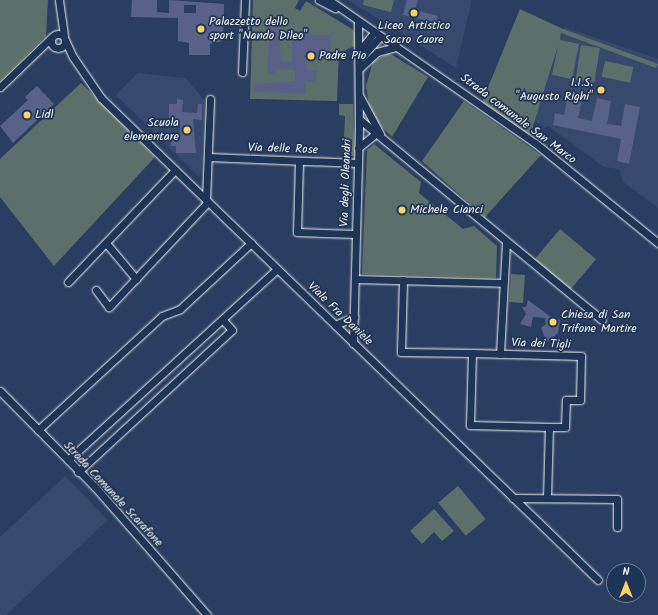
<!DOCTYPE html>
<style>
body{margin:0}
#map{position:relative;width:658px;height:615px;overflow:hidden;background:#293e61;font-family:Kalam,sans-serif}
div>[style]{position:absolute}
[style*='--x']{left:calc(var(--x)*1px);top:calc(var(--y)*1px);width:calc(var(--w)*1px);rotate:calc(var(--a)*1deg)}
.built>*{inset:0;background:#37496d}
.green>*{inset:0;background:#5b706b;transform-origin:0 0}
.building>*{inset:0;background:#586289}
.roads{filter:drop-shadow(0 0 1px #f4f1e8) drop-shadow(0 0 1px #f4f1e8)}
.minor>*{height:7px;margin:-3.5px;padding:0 3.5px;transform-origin:3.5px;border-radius:3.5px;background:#1d3557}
.minor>.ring{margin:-3.5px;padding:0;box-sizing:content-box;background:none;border:7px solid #1d3557;border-radius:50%}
.dots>*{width:11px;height:11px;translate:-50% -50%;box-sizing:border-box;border:2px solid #1d3557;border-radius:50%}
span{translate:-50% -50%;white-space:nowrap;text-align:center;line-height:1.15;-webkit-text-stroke:3.5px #1d3557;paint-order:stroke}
.poi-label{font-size:12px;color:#f4f1e8}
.left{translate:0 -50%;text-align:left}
.right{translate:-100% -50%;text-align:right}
.street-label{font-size:12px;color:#f4f1e8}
.north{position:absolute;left:606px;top:563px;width:40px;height:40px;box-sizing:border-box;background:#1d3557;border:1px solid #738091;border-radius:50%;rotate:0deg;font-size:11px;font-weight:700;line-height:16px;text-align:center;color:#f4f1e8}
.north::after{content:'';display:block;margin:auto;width:14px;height:18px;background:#ffd166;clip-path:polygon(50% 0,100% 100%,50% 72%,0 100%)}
</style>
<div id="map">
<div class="built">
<i style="clip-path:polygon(348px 0,472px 0,456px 68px,423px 47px)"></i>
<i style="clip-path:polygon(564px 27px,658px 59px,658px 208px,623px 182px,619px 169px,604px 167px,548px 126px,545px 128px,535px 121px)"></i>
<i style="clip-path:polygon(138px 73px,186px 78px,205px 101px,201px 175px,198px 176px,116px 95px)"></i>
<i style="clip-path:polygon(65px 476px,108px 520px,6px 615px,0 615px,0 537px)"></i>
</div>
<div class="green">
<i style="clip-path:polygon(0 0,48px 0,46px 36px,0 81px)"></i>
<i style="clip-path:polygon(253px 0,299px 0,295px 8px,300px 11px,306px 1px,352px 29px,355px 33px,355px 46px,339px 53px,337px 101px,250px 99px)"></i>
<i style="clip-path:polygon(364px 0,394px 0,391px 12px,363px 5px)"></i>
<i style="clip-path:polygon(520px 9px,563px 29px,658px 64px,656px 68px,561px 33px,560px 40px,579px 44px,572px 79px,552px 75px,558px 46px,530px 136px,482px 102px)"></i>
<i style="left:581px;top:45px;width:19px;height:35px;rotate:9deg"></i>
<i style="clip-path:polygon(389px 53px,428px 77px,392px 137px,378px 123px,369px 105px,366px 86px,373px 61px)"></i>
<i style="left:605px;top:61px;width:29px;height:16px;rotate:12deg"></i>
<i style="clip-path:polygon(81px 83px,155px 157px,54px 266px,0 197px,0 159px)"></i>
<i style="clip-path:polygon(464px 101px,541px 155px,485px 217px,422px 161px)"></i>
<i style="clip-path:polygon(339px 104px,353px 104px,355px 156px,343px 156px,345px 116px,339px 115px)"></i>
<i style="clip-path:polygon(374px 144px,421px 182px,419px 193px,463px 229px,474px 226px,497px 246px,496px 278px,362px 274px,367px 150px)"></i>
<i style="left:560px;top:229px;width:47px;height:40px;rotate:40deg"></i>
<i style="left:511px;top:274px;width:14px;height:28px;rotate:4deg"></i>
<i style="left:458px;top:486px;width:43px;height:26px;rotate:50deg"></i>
<i style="clip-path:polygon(434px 509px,454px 531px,442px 541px,434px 532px,422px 544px,410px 531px)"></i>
</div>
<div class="building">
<i style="clip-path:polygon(evenodd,132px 0,157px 0,157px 12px,169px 13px,169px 0,224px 4px,223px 41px,210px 44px,210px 55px,189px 55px,189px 43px,178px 41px,178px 18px,131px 17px,132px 0,184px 5px,196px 5px,196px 13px,184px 13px,184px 5px)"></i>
<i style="clip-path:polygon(407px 0,418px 0,415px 10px,438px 16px,436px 23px,403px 15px)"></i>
<i style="clip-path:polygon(270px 22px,278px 23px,281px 61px,292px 62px,292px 38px,299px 38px,299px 30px,310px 31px,310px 35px,331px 35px,330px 60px,307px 60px,307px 70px,317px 70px,316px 82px,306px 82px,306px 94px,254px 92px,254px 84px,295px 81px,295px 70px,276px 69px,276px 74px,267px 74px)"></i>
<i style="clip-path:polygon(37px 86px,54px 104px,13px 143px,0 126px,28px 100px,25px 97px)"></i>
<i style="clip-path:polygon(568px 92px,583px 95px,578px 118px,592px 121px,597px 98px,611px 101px,607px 124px,621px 126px,625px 104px,640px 107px,629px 164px,617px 161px,621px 139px,553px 125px,555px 113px,564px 115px)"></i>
<i style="clip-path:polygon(177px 99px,183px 100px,182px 112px,197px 113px,198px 104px,202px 104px,202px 120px,193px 119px,196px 153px,176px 153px,176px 146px,171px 146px,171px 139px,180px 140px,180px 124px,169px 124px,169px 104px,177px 104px)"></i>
<i style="clip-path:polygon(528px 300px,551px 317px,560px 320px,558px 333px,547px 342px,541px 328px,546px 324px,545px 318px,533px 317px,531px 327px,520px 324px,526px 314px,522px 307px,526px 307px)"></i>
</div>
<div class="roads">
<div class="minor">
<i style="--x:59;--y:0;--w:36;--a:82"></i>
<i style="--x:319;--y:0;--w:18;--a:27"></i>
<i style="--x:329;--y:0;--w:251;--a:34.8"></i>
<i style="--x:535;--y:143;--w:159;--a:39.1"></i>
<i class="ring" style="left:51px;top:34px;width:7px;height:7px"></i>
<i style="--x:65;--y:40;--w:19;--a:65"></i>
<i style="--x:73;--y:57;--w:50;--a:55.7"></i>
<i style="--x:101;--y:98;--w:692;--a:44.12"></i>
<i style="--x:360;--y:50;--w:22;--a:-51"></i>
<i style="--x:360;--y:59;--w:30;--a:-48"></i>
<i style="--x:360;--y:68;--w:23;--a:-43"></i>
<i style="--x:377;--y:52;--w:20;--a:-15"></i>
<i style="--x:242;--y:72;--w:72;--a:-87.6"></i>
<i style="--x:0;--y:87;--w:72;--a:-43.9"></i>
<i style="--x:360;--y:97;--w:42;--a:61.6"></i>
<i style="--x:359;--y:119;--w:315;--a:39.6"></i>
<i style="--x:358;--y:148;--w:19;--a:-39"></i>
<i style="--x:208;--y:157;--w:150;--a:2.3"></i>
<i style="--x:299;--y:161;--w:71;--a:91.6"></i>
<i style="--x:297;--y:232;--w:59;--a:1.9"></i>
<i style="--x:206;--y:200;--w:101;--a:-87.7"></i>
<i style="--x:106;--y:243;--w:47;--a:50.2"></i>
<i style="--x:355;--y:279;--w:148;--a:1.5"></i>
<i style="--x:403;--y:280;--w:72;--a:91.6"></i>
<i style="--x:401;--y:352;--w:71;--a:0.8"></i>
<i style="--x:68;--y:282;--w:155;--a:-46.3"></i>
<i style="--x:96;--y:290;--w:21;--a:53"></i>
<i style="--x:109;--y:307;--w:144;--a:-46.7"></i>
<i style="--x:335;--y:325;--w:21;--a:-23"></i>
<i style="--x:353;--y:343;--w:218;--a:-88.4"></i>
<i style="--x:359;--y:125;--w:104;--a:-90.6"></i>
<i style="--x:500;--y:354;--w:112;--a:-86.9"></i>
<i style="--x:0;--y:391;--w:135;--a:45.3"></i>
<i style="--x:95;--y:487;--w:170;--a:48.8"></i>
<i style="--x:38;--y:430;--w:168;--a:-42.6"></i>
<i style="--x:162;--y:316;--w:19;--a:-21"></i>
<i style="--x:180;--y:309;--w:97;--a:-42.9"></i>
<i style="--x:68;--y:460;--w:283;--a:-42.4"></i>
<i style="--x:78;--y:472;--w:209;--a:-42.7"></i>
<i style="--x:232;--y:330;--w:13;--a:-132"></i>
<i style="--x:513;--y:498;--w:104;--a:0.6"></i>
<i style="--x:617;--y:499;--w:28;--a:90"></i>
<i style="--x:547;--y:498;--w:71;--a:-88.4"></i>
<i style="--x:549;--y:427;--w:16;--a:0"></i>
<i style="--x:565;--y:427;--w:27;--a:-88"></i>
<i style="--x:566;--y:400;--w:14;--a:0"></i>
<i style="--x:580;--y:400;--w:44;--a:-88.7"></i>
<i style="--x:581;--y:356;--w:109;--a:-178.4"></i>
<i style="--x:472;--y:353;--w:72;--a:91.6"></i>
<i style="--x:470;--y:425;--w:79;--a:1.5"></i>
</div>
</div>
<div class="dots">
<i style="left:414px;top:13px;background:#ffd166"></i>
<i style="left:201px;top:29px;background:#ffd166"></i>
<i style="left:311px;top:56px;background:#ffd166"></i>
<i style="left:601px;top:90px;background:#ffd166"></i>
<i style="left:27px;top:115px;background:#ffd166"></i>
<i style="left:187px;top:130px;background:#ffd166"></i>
<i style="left:402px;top:210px;background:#ffd166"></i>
<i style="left:553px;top:322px;background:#ffd166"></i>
</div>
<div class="poi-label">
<span class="left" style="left:209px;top:29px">Palazzetto dello<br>sport "Nando Dileo"</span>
<span style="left:414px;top:33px">Liceo Artistico<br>Sacro Cuore</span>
<span class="left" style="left:319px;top:56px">Padre Pio</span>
<span class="right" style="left:593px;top:90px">I.I.S.<br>"Augusto Righi"</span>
<span class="left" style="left:35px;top:115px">Lidl</span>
<span class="right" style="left:179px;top:130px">Scuola<br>elementare</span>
<span class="left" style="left:410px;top:210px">Michele Cianci</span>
<span class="left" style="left:561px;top:322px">Chiesa di San<br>Trifone Martire</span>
</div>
<div class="street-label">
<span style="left:518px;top:119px;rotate:37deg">Strada comunale San Marco</span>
<span style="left:283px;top:149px;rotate:2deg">Via delle Rose</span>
<span style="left:346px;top:183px;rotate:-88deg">Via degli Oleandri</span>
<span style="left:340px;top:314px;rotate:44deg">Viale Fra Daniele</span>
<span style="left:541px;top:344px;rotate:2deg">Via dei Tigli</span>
<span style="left:113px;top:494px;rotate:47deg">Strada Comunale Scarafone</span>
</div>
<div class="north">N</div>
</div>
